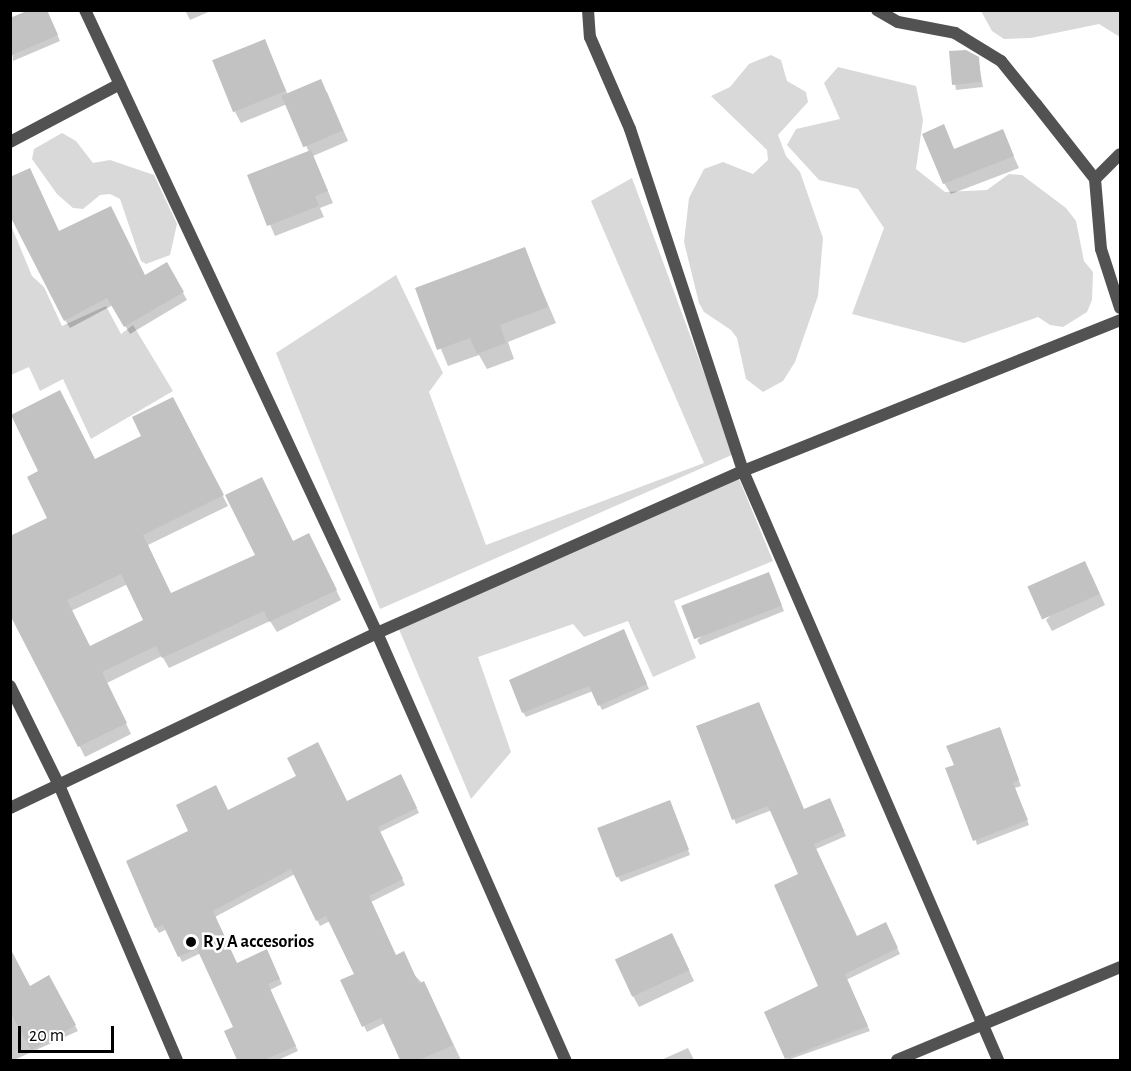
<!DOCTYPE html>
<style>
body{margin:0}
#map{position:relative;width:1131px;height:1071px;overflow:hidden;background:#fff;font-family:"Alegreya Sans",sans-serif}
div>[style]{position:absolute}
[style*='--x']{left:calc(var(--x)*1px);top:calc(var(--y)*1px);width:calc(var(--w)*1px);rotate:calc(var(--a)*1deg)}
.green>*{inset:0;background:#d9d9d9}
.shadow>*{inset:0;background:#0003}
.building>*{inset:0;background:#c2c2c2;transform-origin:0 0}
.minor>*{height:12px;margin:-6px;padding:0 6px;transform-origin:6px;border-radius:6px;background:#525252}
.dots>*{width:16px;height:16px;translate:-50% -50%;box-sizing:border-box;border:3px solid #fff;border-radius:50%}
span{translate:-50% -50%;white-space:nowrap;text-align:center;line-height:1.15;-webkit-text-stroke:5px #fff;paint-order:stroke}
.poi-label{font-size:18px;color:#000;font-weight:700}
.left{translate:0 -50%;text-align:left}
.frame{position:absolute;inset:0;border:12px solid #000;pointer-events:none}
.scale{position:absolute;left:18px;top:1026px;width:96px;height:27px;box-sizing:border-box;border:3px solid #000;border-top:0;padding-left:8px;font-size:18px;line-height:21px;white-space:nowrap;color:#000;-webkit-text-stroke:4px #fff;paint-order:stroke}
</style>
<div id="map">
<div class="green">
<i style="clip-path:polygon(981px 11px,1120px 11px,1120px 37px,1099px 24px,1031px 38px,1004px 39px,992px 31px)"></i>
<i style="clip-path:polygon(771px 55px,781px 60px,787px 81px,806px 92px,808px 102px,778px 135px,786px 156px,800px 172px,823px 238px,818px 296px,795px 362px,783px 381px,763px 392px,746px 379px,737px 338px,731px 330px,704px 312px,699px 303px,684px 242px,689px 198px,704px 169px,723px 162px,753px 174px,768px 160px,767px 150px,711px 96px,730px 87px,749px 64px)"></i>
<i style="clip-path:polygon(838px 67px,916px 86px,923px 120px,916px 169px,945px 192px,987px 190px,1009px 174px,1022px 175px,1066px 208px,1076px 221px,1084px 261px,1093px 272px,1092px 300px,1087px 312px,1063px 327px,1050px 325px,1038px 317px,964px 343px,852px 314px,884px 228px,858px 189px,819px 180px,787px 145px,796px 129px,840px 119px,824px 83px)"></i>
<i style="clip-path:polygon(62px 133px,76px 141px,93px 163px,110px 160px,154px 175px,177px 224px,170px 255px,146px 264px,141px 261px,120px 199px,110px 194px,100px 195px,83px 209px,73px 208px,57px 194px,32px 159px,34px 149px)"></i>
<i style="clip-path:polygon(632px 178px,734px 454px,380px 609px,276px 353px,396px 275px,443px 373px,429px 392px,486px 545px,704px 463px,591px 201px)"></i>
<i style="clip-path:polygon(10px 223px,32px 276px,44px 287px,62px 326px,106px 306px,121px 334px,133px 325px,173px 391px,91px 439px,63px 379px,40px 391px,29px 367px,11px 375px)"></i>
<i style="clip-path:polygon(737px 474px,773px 561px,674px 601px,696px 658px,653px 677px,628px 621px,584px 637px,573px 624px,478px 657px,511px 752px,471px 799px,398px 627px)"></i>
</div>
<div class="shadow">
<i style="clip-path:polygon(185px 10px,213px 10px,190px 20px)"></i>
<i style="clip-path:polygon(47px 11px,60px 41px,13px 61px,10px 20px)"></i>
<i style="clip-path:polygon(264px 41px,288px 95px,327px 92px,348px 141px,313px 156px,333px 203px,320px 208px,324px 217px,275px 236px,249px 176px,309px 152px,287px 104px,241px 123px,235px 112px)"></i>
<i style="clip-path:polygon(950px 53px,978px 58px,983px 87px,956px 90px)"></i>
<i style="clip-path:polygon(943px 126px,955px 151px,1002px 131px,1019px 168px,951px 194px,944px 183px)"></i>
<i style="clip-path:polygon(59px 232px,145px 277px,167px 264px,187px 300px,130px 334px,113px 305px,70px 328px,65px 320px)"></i>
<i style="clip-path:polygon(524px 248px,556px 323px,508px 342px,514px 359px,487px 369px,479px 355px,448px 366px,416px 289px)"></i>
<i style="clip-path:polygon(evenodd,179px 409px,228px 506px,148px 545px,171px 595px,293px 542px,314px 545px,341px 600px,277px 632px,270px 621px,169px 668px,162px 656px,107px 683px,131px 734px,85px 757px,10px 608px,49px 519px,95px 461px,143px 437px,179px 409px,128px 584px,145px 620px,90px 648px,71px 611px,128px 584px)"></i>
<i style="clip-path:polygon(1091px 574px,1105px 605px,1052px 631px,1046px 620px)"></i>
<i style="clip-path:polygon(771px 579px,784px 611px,700px 645px,697px 640px)"></i>
<i style="clip-path:polygon(626px 636px,649px 689px,602px 710px,593px 691px,526px 717px,523px 712px)"></i>
<i style="clip-path:polygon(698px 727px,804px 811px,832px 805px,846px 836px,816px 849px,856px 938px,888px 929px,900px 954px,846px 980px,870px 1031px,788px 1060px,766px 1012px,820px 987px,800px 874px,772px 810px,736px 824px)"></i>
<i style="clip-path:polygon(1002px 734px,1021px 786px,1015px 788px,1029px 825px,977px 845px,955px 766px)"></i>
<i style="clip-path:polygon(404px 781px,419px 813px,380px 832px,405px 885px,371px 902px,396px 956px,427px 988px,461px 1060px,402px 1060px,385px 1023px,367px 1032px,342px 981px,356px 975px,330px 921px,320px 926px,295px 874px,215px 917px,237px 964px,269px 956px,282px 984px,270px 990px,298px 1051px,278px 1060px,239px 1060px,226px 1032px,235px 1027px,201px 953px,182px 962px,167px 929px,159px 933px,156px 928px,128px 862px,228px 811px,347px 803px)"></i>
<i style="clip-path:polygon(672px 807px,690px 855px,621px 882px,618px 877px)"></i>
<i style="clip-path:polygon(678px 946px,694px 981px,639px 1007px,633px 996px)"></i>
<i style="clip-path:polygon(10px 951px,29px 988px,49px 977px,78px 1031px,14px 1060px,10px 1060px)"></i>
<i style="clip-path:polygon(688px 1048px,694px 1060px,661px 1060px)"></i>
</div>
<div class="building">
<i style="clip-path:polygon(29px 10px,47px 10px,58px 35px,10px 56px,10px 18px)"></i>
<i style="left:265px;top:39px;width:56px;height:57px;rotate:68deg"></i>
<i style="clip-path:polygon(966px 50px,979px 57px,981px 82px,952px 85px,949px 51px)"></i>
<i style="left:321px;top:79px;width:56px;height:43px;rotate:67deg"></i>
<i style="clip-path:polygon(944px 124px,954px 149px,1003px 129px,1014px 156px,943px 184px,922px 134px)"></i>
<i style="clip-path:polygon(311px 150px,328px 191px,315px 196px,319px 206px,267px 226px,247px 175px)"></i>
<i style="clip-path:polygon(30px 168px,59px 231px,111px 206px,145px 275px,167px 262px,184px 292px,124px 327px,107px 298px,64px 321px,10px 216px,10px 177px)"></i>
<i style="clip-path:polygon(525px 247px,548px 307px,500px 325px,506px 343px,477px 354px,470px 338px,437px 350px,415px 288px)"></i>
<i style="clip-path:polygon(evenodd,60px 390px,95px 459px,141px 436px,132px 417px,173px 397px,224px 495px,143px 535px,171px 593px,255px 555px,225px 495px,262px 477px,293px 541px,309px 533px,337px 590px,269px 622px,264px 611px,162px 658px,156px 646px,102px 672px,127px 723px,78px 747px,10px 615px,10px 536px,47px 518px,27px 477px,38px 471px,11px 415px,60px 390px,121px 574px,143px 620px,90px 646px,67px 600px,121px 574px)"></i>
<i style="left:1085px;top:561px;width:36px;height:63px;rotate:66deg"></i>
<i style="left:769px;top:572px;width:36px;height:94px;rotate:69deg"></i>
<i style="clip-path:polygon(624px 629px,647px 684px,598px 706px,589px 686px,522px 713px,509px 680px)"></i>
<i style="clip-path:polygon(759px 702px,804px 809px,830px 798px,844px 831px,814px 844px,857px 936px,886px 922px,898px 948px,845px 974px,868px 1026px,785px 1059px,764px 1012px,818px 986px,774px 885px,798px 874px,768px 806px,732px 820px,696px 726px)"></i>
<i style="clip-path:polygon(1000px 727px,1019px 780px,1013px 783px,1028px 820px,973px 841px,945px 768px,954px 765px,946px 746px)"></i>
<i style="clip-path:polygon(318px 742px,347px 801px,401px 774px,417px 808px,378px 827px,403px 879px,369px 896px,396px 955px,404px 951px,419px 984px,424px 981px,453px 1045px,419px 1060px,400px 1060px,381px 1018px,362px 1027px,340px 980px,354px 974px,326px 916px,316px 921px,291px 869px,213px 911px,237px 963px,267px 949px,280px 979px,268px 984px,296px 1046px,264px 1060px,237px 1060px,224px 1031px,233px 1027px,197px 949px,178px 957px,163px 925px,155px 928px,126px 861px,188px 831px,176px 805px,216px 785px,228px 810px,296px 776px,287px 758px)"></i>
<i style="left:670px;top:800px;width:53px;height:78px;rotate:69deg"></i>
<i style="left:672px;top:933px;width:41px;height:63px;rotate:65deg"></i>
<i style="clip-path:polygon(10px 948px,30px 986px,49px 975px,76px 1025px,31px 1050px,10px 1012px)"></i>
</div>
<div class="minor">
<i style="--x:85;--y:10;--w:688;--a:64.89"></i>
<i style="--x:377;--y:633;--w:467;--a:66.2"></i>
<i style="--x:588;--y:10;--w:27;--a:86"></i>
<i style="--x:590;--y:37;--w:100;--a:66.5"></i>
<i style="--x:630;--y:129;--w:360;--a:71.7"></i>
<i style="--x:743;--y:471;--w:642;--a:66.59"></i>
<i style="--x:877;--y:10;--w:24;--a:30"></i>
<i style="--x:898;--y:22;--w:58;--a:10.9"></i>
<i style="--x:955;--y:33;--w:54;--a:31.3"></i>
<i style="--x:1001;--y:61;--w:55;--a:50.9"></i>
<i style="--x:1036;--y:104;--w:95;--a:51.8"></i>
<i style="--x:1095;--y:179;--w:70;--a:85.1"></i>
<i style="--x:1101;--y:249;--w:62;--a:72.1"></i>
<i style="--x:10;--y:142;--w:124;--a:-27.8"></i>
<i style="--x:1095;--y:179;--w:35;--a:-45"></i>
<i style="--x:10;--y:686;--w:110;--a:63.7"></i>
<i style="--x:59;--y:785;--w:299;--a:66.8"></i>
<i style="--x:10;--y:808;--w:407;--a:-25.5"></i>
<i style="--x:377;--y:633;--w:400;--a:-23.9"></i>
<i style="--x:743;--y:471;--w:406;--a:-21.8"></i>
<i style="--x:897;--y:1060;--w:242;--a:-22.6"></i>
</div>
<div class="dots">
<i style="left:191px;top:942px;background:#000"></i>
</div>
<div class="poi-label">
<span class="left" style="left:203px;top:942px">R y A accesorios</span>
</div>
<div class="frame"></div>
<div class="scale">20 m</div>
</div>
